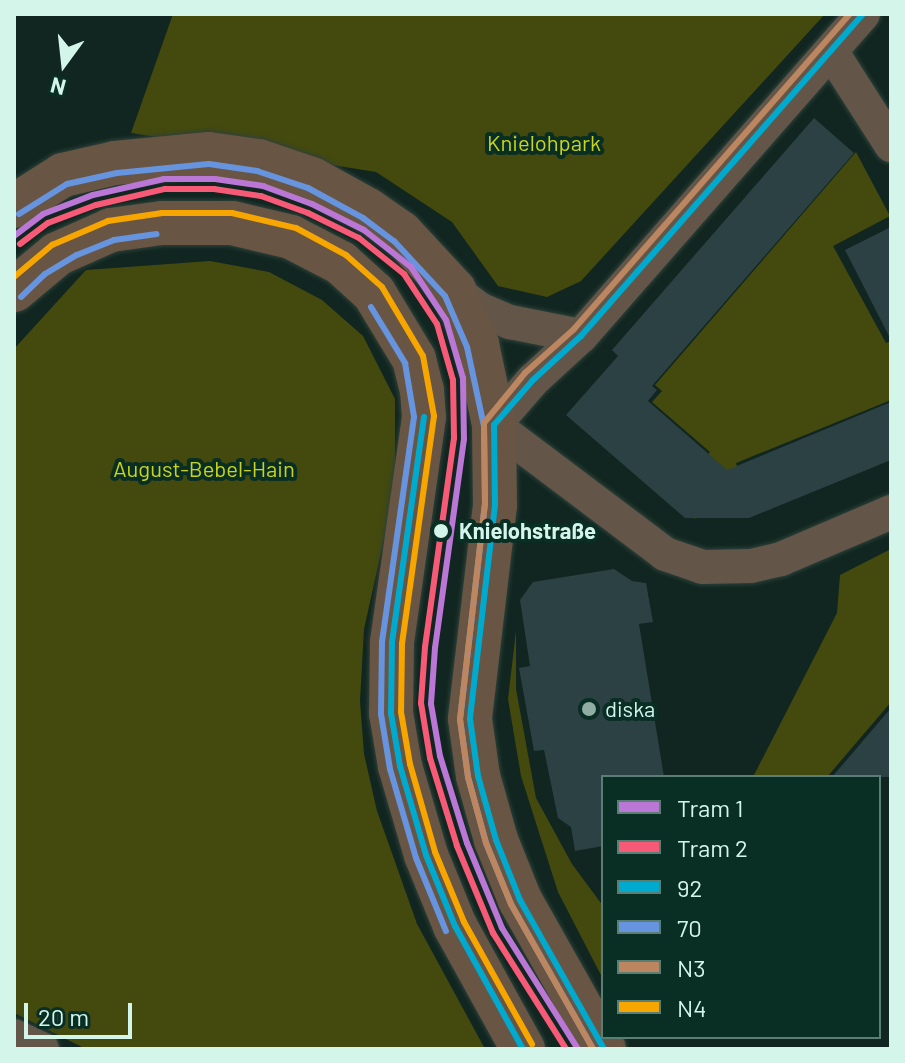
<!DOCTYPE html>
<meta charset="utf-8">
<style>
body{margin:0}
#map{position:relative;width:905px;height:1063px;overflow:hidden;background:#112620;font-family:Barlow,sans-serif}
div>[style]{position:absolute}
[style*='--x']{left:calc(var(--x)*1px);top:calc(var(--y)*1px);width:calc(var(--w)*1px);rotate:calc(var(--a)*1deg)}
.green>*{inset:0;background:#444a0e}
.building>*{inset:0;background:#2c4143}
.roads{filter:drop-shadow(0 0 2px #2e413b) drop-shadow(0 0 2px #2e413b)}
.street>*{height:34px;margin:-17px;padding:0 17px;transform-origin:17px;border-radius:17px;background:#635649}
.secondary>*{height:44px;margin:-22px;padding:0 22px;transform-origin:22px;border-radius:22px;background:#685544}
.bus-1>*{height:6px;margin:-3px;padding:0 3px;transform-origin:3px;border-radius:3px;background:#00a9ce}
.bus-2>*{height:6px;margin:-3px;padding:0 3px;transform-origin:3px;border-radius:3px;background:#6694df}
.bus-3>*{height:6px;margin:-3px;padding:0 3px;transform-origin:3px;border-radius:3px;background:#bb8660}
.bus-4>*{height:6px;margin:-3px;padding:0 3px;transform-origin:3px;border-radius:3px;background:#f7a600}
.tram-1>*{height:6px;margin:-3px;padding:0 3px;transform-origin:3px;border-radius:3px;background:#ba77d6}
.tram-2>*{height:6px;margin:-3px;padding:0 3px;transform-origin:3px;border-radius:3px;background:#f75a77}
.dots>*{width:22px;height:22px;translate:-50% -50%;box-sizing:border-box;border:4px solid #092e24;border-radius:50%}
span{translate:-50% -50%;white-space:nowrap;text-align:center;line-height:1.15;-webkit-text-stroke:8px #092e24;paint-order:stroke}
.park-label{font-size:22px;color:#cbd416}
.stop-label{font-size:22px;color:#d4f5ea;font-weight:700}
.left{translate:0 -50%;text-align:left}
.poi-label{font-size:22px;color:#d4f5ea}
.frame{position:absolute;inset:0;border:16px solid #d4f5ea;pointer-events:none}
.legend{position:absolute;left:601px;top:775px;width:280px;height:264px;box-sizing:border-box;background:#092e24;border:2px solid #5a7e73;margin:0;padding:10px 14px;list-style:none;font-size:24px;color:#d4f5ea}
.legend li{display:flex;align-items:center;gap:16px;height:40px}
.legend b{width:40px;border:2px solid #5a7e73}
.north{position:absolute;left:24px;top:24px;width:80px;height:80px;-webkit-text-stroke:6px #092e24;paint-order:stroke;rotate:195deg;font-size:22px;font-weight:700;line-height:32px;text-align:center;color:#d4f5ea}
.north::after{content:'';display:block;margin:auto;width:28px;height:36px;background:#d4f5ea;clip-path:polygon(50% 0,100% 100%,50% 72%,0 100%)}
.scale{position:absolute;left:24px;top:1003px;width:108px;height:36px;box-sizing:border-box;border:4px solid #d4f5ea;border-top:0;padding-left:10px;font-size:24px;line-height:28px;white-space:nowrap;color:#d4f5ea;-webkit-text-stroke:6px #092e24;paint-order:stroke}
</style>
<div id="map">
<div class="green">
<i style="clip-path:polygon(173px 14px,825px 14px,581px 281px,547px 297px,498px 286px,452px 222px,376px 172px,131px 133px)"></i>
<i style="clip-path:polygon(856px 152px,890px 216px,833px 246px,886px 343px,891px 341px,891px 400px,736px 463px,744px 489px,703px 488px,695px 519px,667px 502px,710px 452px,652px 402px,662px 391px,655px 385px)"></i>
<i style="clip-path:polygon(210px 261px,269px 272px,322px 300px,363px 336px,395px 399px,395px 490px,364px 629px,360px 701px,364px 754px,377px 811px,417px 924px,485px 1049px,86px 1049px,14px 1013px,14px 349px,86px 270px)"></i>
<i style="clip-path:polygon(891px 549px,891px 702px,827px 777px,753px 777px,837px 613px,840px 575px)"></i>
<i style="clip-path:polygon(516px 631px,516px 689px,536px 798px,572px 864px,603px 906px,603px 979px,558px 892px,521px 776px,508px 699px)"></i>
</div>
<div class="building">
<i style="clip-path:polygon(814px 118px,854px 153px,652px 386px,657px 390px,648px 401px,727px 470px,891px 402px,891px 460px,749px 518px,685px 518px,566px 415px,618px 356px,612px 350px)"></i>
<i style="clip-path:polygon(891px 227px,891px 340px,845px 250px)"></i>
<i style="clip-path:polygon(614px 569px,632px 581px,646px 583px,653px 622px,639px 624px,664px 777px,603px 777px,603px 846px,575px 851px,571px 827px,558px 818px,544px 750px,534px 751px,519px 668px,530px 666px,520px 600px,533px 582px)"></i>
<i style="clip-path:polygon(891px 708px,891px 777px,832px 777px)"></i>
</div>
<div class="roads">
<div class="street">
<i style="--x:863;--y:14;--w:428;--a:131.2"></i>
<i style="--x:581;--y:336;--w:65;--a:137.5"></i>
<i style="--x:533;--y:380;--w:60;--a:130.9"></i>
<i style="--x:494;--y:425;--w:214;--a:37"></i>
<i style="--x:665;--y:554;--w:39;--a:19"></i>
<i style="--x:702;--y:567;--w:49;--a:-1.2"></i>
<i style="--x:751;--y:566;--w:31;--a:-13"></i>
<i style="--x:781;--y:559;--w:120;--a:-23.1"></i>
<i style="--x:831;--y:51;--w:112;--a:57.4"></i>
<i style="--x:454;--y:290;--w:31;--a:37"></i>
<i style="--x:479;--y:309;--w:34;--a:23"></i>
<i style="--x:510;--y:322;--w:72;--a:11.2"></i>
<i style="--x:14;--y:1036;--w:31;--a:25"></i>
</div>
<div class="secondary">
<i style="--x:14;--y:206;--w:58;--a:-32.3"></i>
<i style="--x:63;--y:175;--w:53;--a:-13"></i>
<i style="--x:115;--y:163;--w:94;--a:-5.5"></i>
<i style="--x:209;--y:154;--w:50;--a:8"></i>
<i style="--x:259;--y:161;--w:56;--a:18.8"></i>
<i style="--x:312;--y:179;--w:64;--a:29"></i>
<i style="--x:368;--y:210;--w:40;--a:34.9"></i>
<i style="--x:401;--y:233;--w:78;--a:47.1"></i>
<i style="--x:454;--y:290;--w:59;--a:66.9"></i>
<i style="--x:477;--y:344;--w:83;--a:78.1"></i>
<i style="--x:494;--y:425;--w:80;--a:89.3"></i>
<i style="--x:495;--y:505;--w:215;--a:96.7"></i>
<i style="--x:470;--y:719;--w:58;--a:82"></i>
<i style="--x:478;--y:776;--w:66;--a:74.3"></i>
<i style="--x:496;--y:840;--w:65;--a:68.2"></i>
<i style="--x:520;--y:900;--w:171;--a:60.6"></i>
<i style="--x:14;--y:290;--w:56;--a:-39.9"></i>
<i style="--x:57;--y:254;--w:59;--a:-24"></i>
<i style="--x:111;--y:230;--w:51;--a:-7.8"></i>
<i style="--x:162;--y:223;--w:70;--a:0"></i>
<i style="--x:232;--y:223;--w:61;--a:13.3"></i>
<i style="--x:291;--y:237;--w:56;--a:27.5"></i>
<i style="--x:341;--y:263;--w:45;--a:42.3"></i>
<i style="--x:374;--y:293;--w:77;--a:58.8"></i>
<i style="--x:414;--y:359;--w:32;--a:76"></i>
<i style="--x:422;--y:390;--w:27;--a:86"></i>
<i style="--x:424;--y:417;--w:228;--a:98.1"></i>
<i style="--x:392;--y:643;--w:70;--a:90.8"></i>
<i style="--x:391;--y:713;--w:54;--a:80.4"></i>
<i style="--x:400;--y:766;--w:93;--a:73.7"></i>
<i style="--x:426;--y:855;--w:77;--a:67.8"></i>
<i style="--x:455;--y:926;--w:141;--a:61.1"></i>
</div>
</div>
<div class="bus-1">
<i style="--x:424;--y:417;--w:228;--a:98.1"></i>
<i style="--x:392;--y:643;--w:70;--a:90.8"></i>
<i style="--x:391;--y:713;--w:54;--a:80.4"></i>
<i style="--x:400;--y:766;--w:93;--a:73.7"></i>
<i style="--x:426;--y:855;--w:77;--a:67.8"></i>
<i style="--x:455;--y:926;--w:141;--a:61.1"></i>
<i style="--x:494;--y:425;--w:80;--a:89.3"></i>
<i style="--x:495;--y:505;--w:215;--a:96.7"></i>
<i style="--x:470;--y:719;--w:58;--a:82"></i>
<i style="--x:478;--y:776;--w:66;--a:74.3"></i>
<i style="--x:496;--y:840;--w:65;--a:68.2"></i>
<i style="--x:520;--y:900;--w:171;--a:60.6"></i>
<i style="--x:494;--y:425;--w:60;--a:-49.1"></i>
<i style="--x:533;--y:380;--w:65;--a:-42.5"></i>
<i style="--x:581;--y:336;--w:428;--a:-48.8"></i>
</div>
<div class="bus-2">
<i style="--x:19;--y:214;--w:57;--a:-32"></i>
<i style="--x:67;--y:184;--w:51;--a:-12.4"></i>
<i style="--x:117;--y:173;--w:92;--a:-5.6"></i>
<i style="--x:209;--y:164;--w:49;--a:8.3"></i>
<i style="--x:257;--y:171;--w:54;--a:18.4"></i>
<i style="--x:308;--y:188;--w:63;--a:28.6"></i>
<i style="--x:363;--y:218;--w:39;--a:37"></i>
<i style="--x:394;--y:241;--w:75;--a:47.2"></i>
<i style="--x:445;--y:296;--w:56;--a:66.7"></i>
<i style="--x:467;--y:347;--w:81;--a:77.9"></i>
<i style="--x:484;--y:426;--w:78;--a:89.3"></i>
<i style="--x:485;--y:504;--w:216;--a:96.6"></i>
<i style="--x:460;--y:719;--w:59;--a:82.1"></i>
<i style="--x:468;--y:777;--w:68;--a:74.7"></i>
<i style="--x:486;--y:843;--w:66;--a:67.7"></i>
<i style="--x:511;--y:904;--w:167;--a:60.5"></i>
<i style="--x:21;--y:297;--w:33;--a:-44"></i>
<i style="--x:45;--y:274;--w:37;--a:-31"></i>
<i style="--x:77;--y:255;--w:40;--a:-22"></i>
<i style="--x:114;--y:240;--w:43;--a:-7.9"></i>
<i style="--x:371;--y:307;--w:66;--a:58.7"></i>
<i style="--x:405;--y:363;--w:55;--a:80.5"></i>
<i style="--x:414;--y:417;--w:227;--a:98.1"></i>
<i style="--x:382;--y:642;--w:72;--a:90.8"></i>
<i style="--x:381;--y:714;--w:56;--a:80.7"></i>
<i style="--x:390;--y:769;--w:93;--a:73.7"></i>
<i style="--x:416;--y:858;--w:79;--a:67.7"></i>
</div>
<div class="bus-3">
<i style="--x:593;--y:1049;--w:167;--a:-119.5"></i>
<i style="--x:511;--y:904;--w:66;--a:-112.3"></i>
<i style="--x:486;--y:843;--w:68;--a:-105.3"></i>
<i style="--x:468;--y:777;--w:59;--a:-97.9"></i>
<i style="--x:460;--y:719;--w:216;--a:-83.4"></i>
<i style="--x:485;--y:504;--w:81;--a:-90.7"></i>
<i style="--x:484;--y:423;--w:65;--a:-50.6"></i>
<i style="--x:525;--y:373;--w:66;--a:-41.9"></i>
<i style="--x:574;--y:329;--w:419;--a:-48.8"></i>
</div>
<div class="bus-4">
<i style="--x:14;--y:277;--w:50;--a:-40.1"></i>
<i style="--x:52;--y:245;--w:61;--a:-23.2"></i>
<i style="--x:108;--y:221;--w:55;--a:-8.4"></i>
<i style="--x:162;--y:213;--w:70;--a:0"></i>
<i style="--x:232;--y:213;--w:66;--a:13.2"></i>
<i style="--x:296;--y:228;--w:57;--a:28.4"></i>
<i style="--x:346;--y:255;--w:48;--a:41.6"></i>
<i style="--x:382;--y:287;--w:80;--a:59.3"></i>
<i style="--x:423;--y:356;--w:61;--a:79.6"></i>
<i style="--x:434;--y:416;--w:230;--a:98"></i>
<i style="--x:402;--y:644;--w:68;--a:90.8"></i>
<i style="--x:401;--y:712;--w:53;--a:80.2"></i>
<i style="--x:410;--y:764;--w:91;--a:74.1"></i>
<i style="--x:435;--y:852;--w:76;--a:67.5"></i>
<i style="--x:464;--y:922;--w:140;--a:60.9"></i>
</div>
<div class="tram-1">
<i style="--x:14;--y:236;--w:36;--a:-37"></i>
<i style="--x:43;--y:214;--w:53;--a:-20.8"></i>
<i style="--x:93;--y:195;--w:73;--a:-12.7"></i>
<i style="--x:164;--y:179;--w:51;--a:0"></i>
<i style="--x:215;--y:179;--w:49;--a:8.3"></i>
<i style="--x:263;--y:186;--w:52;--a:20.2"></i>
<i style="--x:312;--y:204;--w:58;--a:26.6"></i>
<i style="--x:364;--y:230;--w:60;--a:38.2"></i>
<i style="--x:411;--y:267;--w:64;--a:56.6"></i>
<i style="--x:446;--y:320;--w:60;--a:73.7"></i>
<i style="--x:463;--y:378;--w:61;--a:89.1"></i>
<i style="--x:464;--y:439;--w:211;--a:97.9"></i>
<i style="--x:435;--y:648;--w:56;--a:94.1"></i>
<i style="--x:431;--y:704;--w:53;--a:80.2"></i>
<i style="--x:440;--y:756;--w:91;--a:72.8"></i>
<i style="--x:467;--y:843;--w:92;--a:67.6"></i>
<i style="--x:502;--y:928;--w:143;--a:57.9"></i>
</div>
<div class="tram-2">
<i style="--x:20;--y:244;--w:35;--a:-37"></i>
<i style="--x:48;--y:223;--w:51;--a:-20.6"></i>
<i style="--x:96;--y:205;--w:71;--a:-13.1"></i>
<i style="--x:165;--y:189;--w:49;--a:0"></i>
<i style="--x:214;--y:189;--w:48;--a:8.5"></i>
<i style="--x:261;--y:196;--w:50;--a:19.9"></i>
<i style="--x:308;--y:213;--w:57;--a:26.1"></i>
<i style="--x:359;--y:238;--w:58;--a:38.7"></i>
<i style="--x:404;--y:274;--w:60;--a:56.6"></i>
<i style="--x:437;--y:324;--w:58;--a:74.1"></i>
<i style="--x:453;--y:380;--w:58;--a:89"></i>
<i style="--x:454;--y:438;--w:211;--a:97.9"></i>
<i style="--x:425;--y:647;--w:56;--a:94.1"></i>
<i style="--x:421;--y:703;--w:56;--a:80.7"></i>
<i style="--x:430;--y:758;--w:92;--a:72.9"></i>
<i style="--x:457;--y:846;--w:94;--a:67.5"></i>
<i style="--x:493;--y:933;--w:137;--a:57.8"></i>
</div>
<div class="dots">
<i style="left:441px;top:531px;background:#d4f5ea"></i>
<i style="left:589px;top:709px;background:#90ada3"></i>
</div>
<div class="park-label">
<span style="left:544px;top:143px">Knielohpark</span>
<span style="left:204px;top:469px">August-Bebel-Hain</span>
</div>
<div class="stop-label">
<span class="left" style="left:459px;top:531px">Knielohstraße</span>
</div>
<div class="poi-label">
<span class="left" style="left:605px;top:709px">diska</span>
</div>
<div class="frame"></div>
<ul class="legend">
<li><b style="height:10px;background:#ba77d6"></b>Tram 1</li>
<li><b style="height:10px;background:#f75a77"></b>Tram 2</li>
<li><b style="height:10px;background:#00a9ce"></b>92</li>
<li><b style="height:10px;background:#6694df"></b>70</li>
<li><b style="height:10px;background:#bb8660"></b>N3</li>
<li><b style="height:10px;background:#f7a600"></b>N4</li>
</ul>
<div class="north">N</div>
<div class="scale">20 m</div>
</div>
